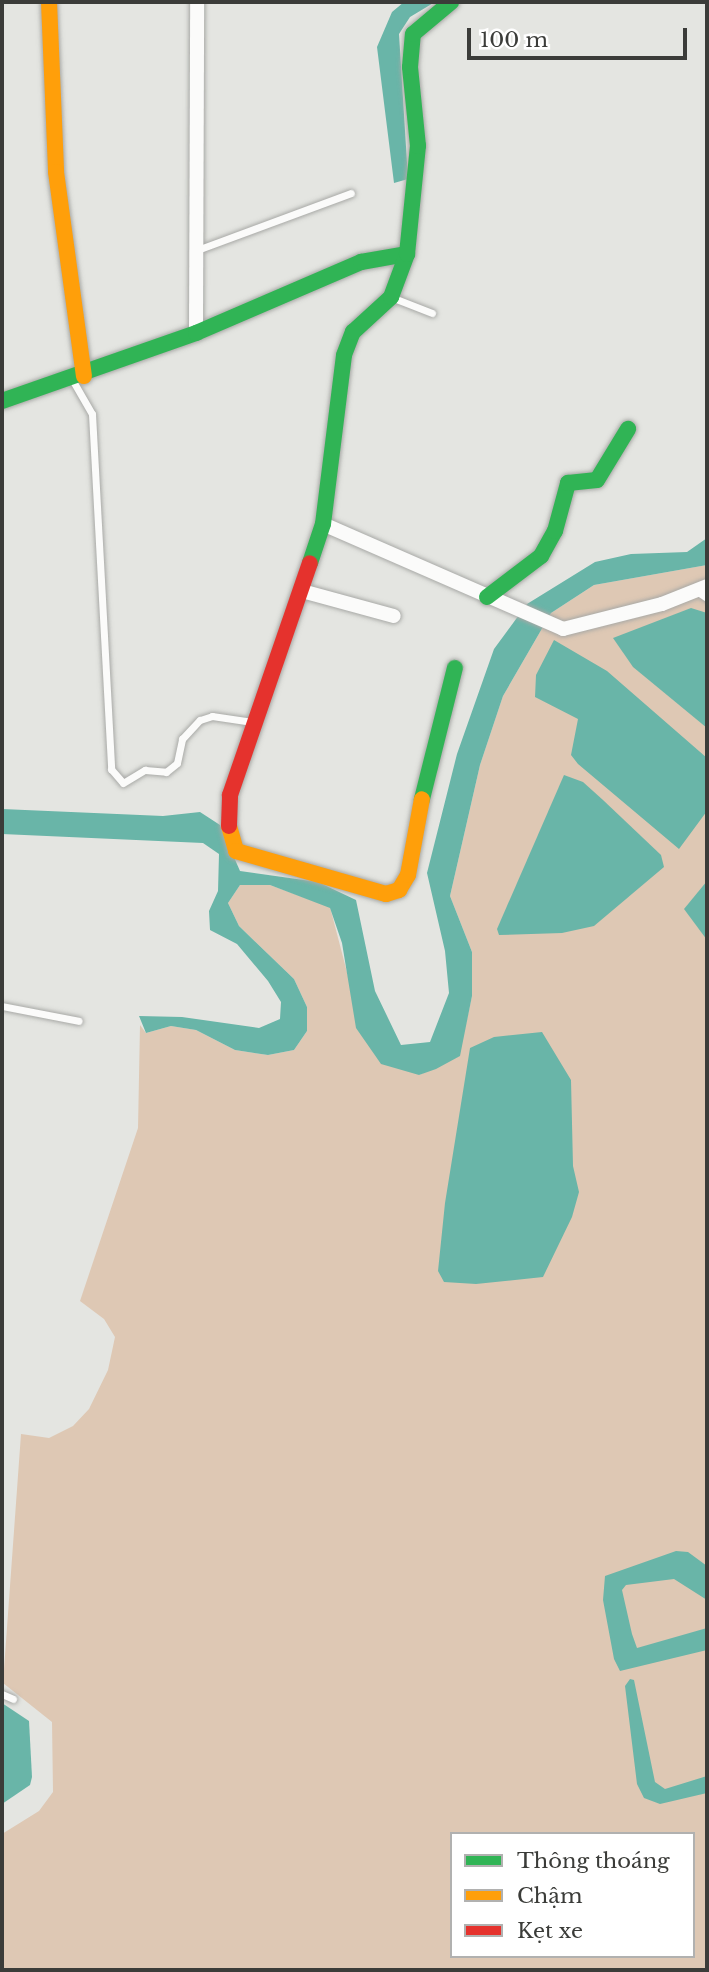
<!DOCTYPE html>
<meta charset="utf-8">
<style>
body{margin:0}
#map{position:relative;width:709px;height:1972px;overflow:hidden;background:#e4e5e1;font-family:"Libre Baskerville",serif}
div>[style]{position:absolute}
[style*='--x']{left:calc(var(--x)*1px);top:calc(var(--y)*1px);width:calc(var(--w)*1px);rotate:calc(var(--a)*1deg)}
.green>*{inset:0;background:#dec8b4}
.water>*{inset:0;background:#69b5a8}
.roads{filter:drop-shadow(0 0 2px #a8a9a6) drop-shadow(0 0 2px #a8a9a6)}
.lane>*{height:7px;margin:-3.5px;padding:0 3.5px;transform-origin:3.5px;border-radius:3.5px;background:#fbfbfa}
.street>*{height:14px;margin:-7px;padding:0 7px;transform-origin:7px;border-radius:7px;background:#fbfbfa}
.fast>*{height:16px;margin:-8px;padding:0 8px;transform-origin:8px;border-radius:8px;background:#30b455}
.slow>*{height:16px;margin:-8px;padding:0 8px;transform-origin:8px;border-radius:8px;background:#ff9f0a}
.jam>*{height:16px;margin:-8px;padding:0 8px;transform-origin:8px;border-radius:8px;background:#e5322d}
span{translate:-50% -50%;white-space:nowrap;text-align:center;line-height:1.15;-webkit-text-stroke:6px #fff;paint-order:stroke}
.frame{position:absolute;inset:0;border:4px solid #3b3c39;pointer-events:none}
.legend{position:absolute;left:450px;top:1832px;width:245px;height:126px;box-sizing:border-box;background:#fff;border:2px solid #b1b1b0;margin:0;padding:9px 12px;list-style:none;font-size:21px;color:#3b3c39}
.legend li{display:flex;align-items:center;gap:14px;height:35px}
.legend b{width:35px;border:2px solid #b1b1b0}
.scale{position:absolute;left:467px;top:28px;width:220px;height:32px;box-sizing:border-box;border:4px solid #3b3c39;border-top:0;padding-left:9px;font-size:21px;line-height:24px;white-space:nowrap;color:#3b3c39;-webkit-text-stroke:5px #fff;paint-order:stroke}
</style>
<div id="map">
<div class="green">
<i style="clip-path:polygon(evenodd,707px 565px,707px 1970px,2px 1970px,2px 1834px,39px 1811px,53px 1792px,52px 1722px,3px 1683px,21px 1434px,49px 1438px,73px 1426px,89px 1409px,108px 1370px,115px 1337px,104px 1319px,80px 1301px,138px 1128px,140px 1025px,146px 1033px,171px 1026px,196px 1030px,235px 1050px,268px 1055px,294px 1050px,307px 1031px,307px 1007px,294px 979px,239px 926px,228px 903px,240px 885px,270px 885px,330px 907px,349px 980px,419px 1075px,459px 1056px,472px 996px,472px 952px,450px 896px,480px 765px,503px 696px,551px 613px,594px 585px,707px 565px,452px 1834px,693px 1834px,693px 1956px,452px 1956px,452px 1834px)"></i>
</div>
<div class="water">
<i style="clip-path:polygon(404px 2px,435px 2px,410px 17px,399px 34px,408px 179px,394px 183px,377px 47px,392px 12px)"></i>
<i style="clip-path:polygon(707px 538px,707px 565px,594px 585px,551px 613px,503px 696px,480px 765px,450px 896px,472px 952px,472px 996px,460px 1056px,436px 1069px,419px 1075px,381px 1064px,356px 1028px,342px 943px,330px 908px,270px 885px,240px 885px,228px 903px,239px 926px,294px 979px,307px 1007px,307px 1031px,294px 1050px,268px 1055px,235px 1050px,196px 1030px,171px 1026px,146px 1033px,139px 1016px,182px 1017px,259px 1028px,280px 1019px,281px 1002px,268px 981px,237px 944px,210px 930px,209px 911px,218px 891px,219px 854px,203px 843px,2px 834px,2px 809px,163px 816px,200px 812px,220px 825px,240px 871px,318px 882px,356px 900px,375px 991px,401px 1045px,430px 1042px,449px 993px,445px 951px,427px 873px,457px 754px,494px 649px,527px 604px,595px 562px,631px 554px,687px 552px)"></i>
<i style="clip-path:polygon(691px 608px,707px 613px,707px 728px,633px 667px,613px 638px)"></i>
<i style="clip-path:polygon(554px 640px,607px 671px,707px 758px,707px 811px,679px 849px,578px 764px,571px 755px,578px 719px,535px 697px,536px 675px)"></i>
<i style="clip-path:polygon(564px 775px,583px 782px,603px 800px,661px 855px,664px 867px,594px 926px,562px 933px,499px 935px,497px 929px)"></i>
<i style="clip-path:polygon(707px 881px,707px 940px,684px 909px)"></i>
<i style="clip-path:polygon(542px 1032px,571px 1080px,573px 1166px,579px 1192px,572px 1217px,543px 1277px,476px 1284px,444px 1282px,438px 1271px,445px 1203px,470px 1048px,494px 1037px)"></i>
<i style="clip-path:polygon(676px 1551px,688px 1552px,707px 1566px,707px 1600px,674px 1579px,626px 1585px,622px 1590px,632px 1634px,637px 1648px,707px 1628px,707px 1650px,620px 1671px,614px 1659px,603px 1600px,605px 1576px)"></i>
<i style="clip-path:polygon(630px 1679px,634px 1680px,655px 1782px,665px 1789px,707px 1776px,707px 1793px,660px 1804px,644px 1798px,637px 1784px,625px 1686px)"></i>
<i style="clip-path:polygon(2px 1703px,29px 1721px,32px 1777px,30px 1785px,2px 1804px)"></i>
</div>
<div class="roads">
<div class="lane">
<i style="--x:197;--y:250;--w:164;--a:-20.3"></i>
<i style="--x:391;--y:297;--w:44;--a:21.3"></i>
<i style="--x:73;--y:381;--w:38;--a:60"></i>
<i style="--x:92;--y:414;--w:356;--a:86.9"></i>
<i style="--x:111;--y:769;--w:18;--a:49"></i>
<i style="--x:123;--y:783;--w:26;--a:-31"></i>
<i style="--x:145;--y:770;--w:21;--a:5"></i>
<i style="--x:166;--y:772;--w:14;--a:-39"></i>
<i style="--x:177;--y:763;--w:25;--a:-78"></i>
<i style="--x:182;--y:739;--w:26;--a:-47"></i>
<i style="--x:200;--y:720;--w:13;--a:-18"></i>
<i style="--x:212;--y:716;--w:41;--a:8.3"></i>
<i style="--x:698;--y:592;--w:11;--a:34"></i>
<i style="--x:2;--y:1006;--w:78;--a:11"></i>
<i style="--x:2;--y:1694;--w:12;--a:24"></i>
</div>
<div class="street">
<i style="--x:196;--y:333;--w:331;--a:-89.8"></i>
<i style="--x:323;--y:524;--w:262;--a:23.6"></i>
<i style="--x:563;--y:629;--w:102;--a:-14.2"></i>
<i style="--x:662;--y:604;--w:48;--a:-21.8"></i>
<i style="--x:302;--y:591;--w:95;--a:15.2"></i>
</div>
<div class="fast">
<i style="--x:2;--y:401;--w:206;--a:-19.3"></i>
<i style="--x:196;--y:333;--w:180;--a:-23.3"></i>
<i style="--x:361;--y:262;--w:47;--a:-9.9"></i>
<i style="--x:310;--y:563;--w:41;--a:-71.6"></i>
<i style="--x:323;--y:524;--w:170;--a:-82.9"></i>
<i style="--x:344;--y:355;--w:25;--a:-69"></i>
<i style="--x:353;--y:332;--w:52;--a:-42.6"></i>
<i style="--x:391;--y:297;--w:46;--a:-69.6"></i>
<i style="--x:407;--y:254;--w:109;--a:-84.2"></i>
<i style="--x:418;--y:146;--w:79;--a:-95.8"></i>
<i style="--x:410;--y:67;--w:33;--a:-85"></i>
<i style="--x:413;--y:34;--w:50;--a:-40.1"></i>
<i style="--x:487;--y:597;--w:68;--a:-37.2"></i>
<i style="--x:541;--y:556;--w:29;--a:-61"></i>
<i style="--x:555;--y:531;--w:50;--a:-74.8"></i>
<i style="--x:568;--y:483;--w:29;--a:-6"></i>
<i style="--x:597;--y:480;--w:60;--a:-58.7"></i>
<i style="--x:422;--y:799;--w:135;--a:-75.9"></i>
</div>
<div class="slow">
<i style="--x:49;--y:2;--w:170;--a:87.6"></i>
<i style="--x:56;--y:172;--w:206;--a:82.2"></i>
<i style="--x:229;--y:826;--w:26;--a:74"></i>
<i style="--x:236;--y:851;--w:156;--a:16"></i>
<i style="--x:386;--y:894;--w:14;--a:-17"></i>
<i style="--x:399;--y:890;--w:17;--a:-59"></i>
<i style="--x:408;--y:875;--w:77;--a:-79.6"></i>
</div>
<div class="jam">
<i style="--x:229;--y:826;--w:31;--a:-88"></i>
<i style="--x:230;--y:795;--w:245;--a:-71"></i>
</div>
</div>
<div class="frame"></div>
<ul class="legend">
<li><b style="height:9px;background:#30b455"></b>Thông thoáng</li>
<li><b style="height:9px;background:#ff9f0a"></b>Chậm</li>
<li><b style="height:9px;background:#e5322d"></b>Kẹt xe</li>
</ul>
<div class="scale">100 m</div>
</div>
